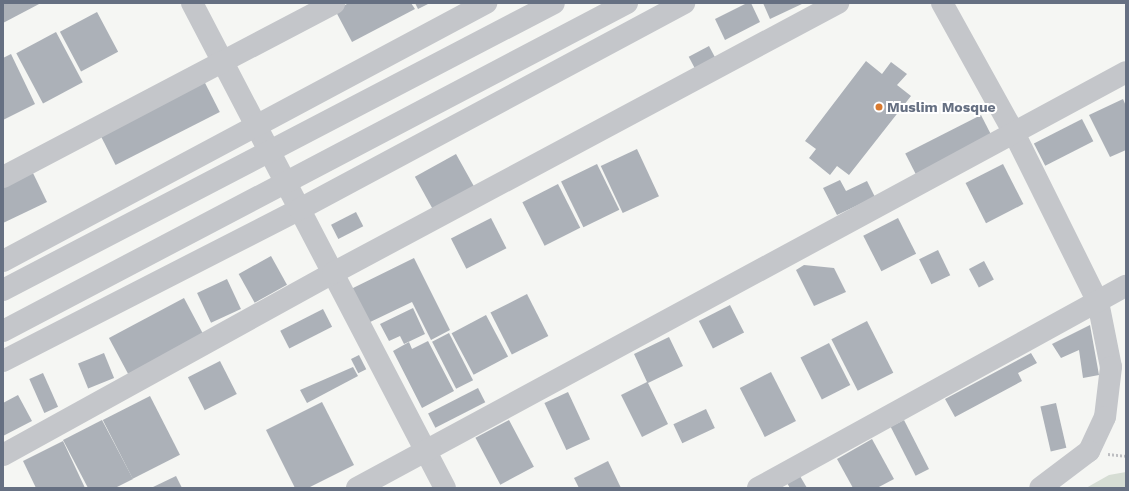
<!DOCTYPE html>
<style>
body{margin:0}
#map{position:relative;width:1129px;height:491px;overflow:hidden;background:#f5f6f3;font-family:"Work Sans",sans-serif}
div>[style]{position:absolute}
[style*='--x']{left:calc(var(--x)*1px);top:calc(var(--y)*1px);width:calc(var(--w)*1px);rotate:calc(var(--a)*1deg)}
.green>*{inset:0;background:#d6ddd4}
.building>*{inset:0;background:#acb1b8;transform-origin:0 0}
.path>*{height:2.5px;margin-top:-1.25px;transform-origin:0;background:repeating-linear-gradient(90deg,#bdbec1 0 2px,transparent 0 4px)}
.minor>*{height:22px;margin:-11px;padding:0 11px;transform-origin:11px;border-radius:11px;background:#c4c6ca}
.dots>*{width:11px;height:11px;translate:-50% -50%;box-sizing:border-box;border:2px solid #fff;border-radius:50%}
span{translate:-50% -50%;white-space:nowrap;text-align:center;line-height:1.15;-webkit-text-stroke:4px #fff;paint-order:stroke}
.poi-label{font-size:14px;color:#667082;font-weight:700}
.left{translate:0 -50%;text-align:left}
.frame{position:absolute;inset:0;border:4px solid #667082;pointer-events:none}
</style>
<div id="map">
<div class="green">
<i style="clip-path:polygon(1126px 472px,1126px 488px,1086px 488px,1109px 475px)"></i>
</div>
<div class="building">
<i style="clip-path:polygon(3px 3px,41px 3px,3px 23px)"></i>
<i style="clip-path:polygon(349px 3px,411px 3px,415px 9px,352px 42px,335px 10px)"></i>
<i style="clip-path:polygon(415px 3px,430px 3px,418px 9px)"></i>
<i style="clip-path:polygon(747px 3px,751px 3px,760px 22px,725px 40px,715px 19px)"></i>
<i style="clip-path:polygon(763px 3px,804px 3px,770px 19px)"></i>
<i style="left:97px;top:12px;width:45px;height:42px;rotate:62deg"></i>
<i style="left:56px;top:32px;width:57px;height:45px;rotate:62deg"></i>
<i style="left:709px;top:46px;width:17px;height:23px;rotate:62deg"></i>
<i style="clip-path:polygon(11px 54px,35px 104px,3px 120px,3px 58px)"></i>
<i style="clip-path:polygon(866px 61px,882px 74px,891px 62px,907px 74px,897px 85px,911px 96px,849px 175px,837px 166px,830px 175px,809px 158px,816px 149px,805px 141px)"></i>
<i style="left:203px;top:79px;width:37px;height:117px;rotate:63deg"></i>
<i style="clip-path:polygon(1123px 99px,1126px 106px,1126px 150px,1110px 157px,1089px 115px)"></i>
<i style="left:981px;top:115px;width:25px;height:85px;rotate:63deg"></i>
<i style="left:1082px;top:119px;width:25px;height:54px;rotate:63deg"></i>
<i style="left:637px;top:149px;width:52px;height:40px;rotate:65deg"></i>
<i style="left:456px;top:154px;width:39px;height:47px;rotate:61deg"></i>
<i style="left:597px;top:164px;width:51px;height:40px;rotate:64deg"></i>
<i style="left:1003px;top:164px;width:45px;height:42px;rotate:63deg"></i>
<i style="clip-path:polygon(32px 171px,47px 202px,3px 223px,3px 185px)"></i>
<i style="clip-path:polygon(840px 180px,846px 191px,867px 181px,875px 197px,837px 215px,823px 188px)"></i>
<i style="left:558px;top:184px;width:49px;height:40px;rotate:63deg"></i>
<i style="left:356px;top:212px;width:16px;height:28px;rotate:63deg"></i>
<i style="left:491px;top:218px;width:34px;height:45px;rotate:63deg"></i>
<i style="left:898px;top:218px;width:40px;height:39px;rotate:63deg"></i>
<i style="left:938px;top:250px;width:28px;height:21px;rotate:64deg"></i>
<i style="left:271px;top:256px;width:33px;height:37px;rotate:61deg"></i>
<i style="clip-path:polygon(414px 258px,450px 330px,431px 340px,412px 302px,366px 324px,349px 290px)"></i>
<i style="left:984px;top:261px;width:21px;height:17px;rotate:62deg"></i>
<i style="clip-path:polygon(804px 265px,834px 268px,846px 292px,814px 306px,796px 270px)"></i>
<i style="left:227px;top:279px;width:33px;height:33px;rotate:65deg"></i>
<i style="left:527px;top:294px;width:47px;height:41px;rotate:63deg"></i>
<i style="left:184px;top:298px;width:41px;height:85px;rotate:62deg"></i>
<i style="left:730px;top:305px;width:31px;height:35px;rotate:63deg"></i>
<i style="clip-path:polygon(413px 308px,425px 334px,404px 344px,400px 336px,389px 341px,380px 324px)"></i>
<i style="left:323px;top:309px;width:20px;height:48px;rotate:63deg"></i>
<i style="left:486px;top:315px;width:47px;height:39px;rotate:62deg"></i>
<i style="left:867px;top:321px;width:58px;height:40px;rotate:63deg"></i>
<i style="clip-path:polygon(1090px 325px,1099px 375px,1083px 378px,1079px 350px,1061px 358px,1052px 344px)"></i>
<i style="left:449px;top:333px;width:53px;height:19px;rotate:63deg"></i>
<i style="clip-path:polygon(669px 337px,683px 366px,648px 383px,668px 424px,642px 437px,621px 395px,647px 382px,634px 354px)"></i>
<i style="clip-path:polygon(428px 341px,454px 391px,422px 408px,393px 351px,409px 342px,412px 349px)"></i>
<i style="left:829px;top:343px;width:47px;height:32px;rotate:63deg"></i>
<i style="left:104px;top:353px;width:27px;height:28px;rotate:68deg"></i>
<i style="clip-path:polygon(1031px 353px,1037px 363px,1018px 373px,1022px 381px,955px 417px,945px 399px)"></i>
<i style="left:359px;top:355px;width:16px;height:9px;rotate:63deg"></i>
<i style="left:220px;top:361px;width:37px;height:36px;rotate:63deg"></i>
<i style="clip-path:polygon(353px 367px,358px 376px,307px 403px,300px 390px)"></i>
<i style="left:771px;top:372px;width:55px;height:35px;rotate:63deg"></i>
<i style="left:43px;top:373px;width:37px;height:15px;rotate:66deg"></i>
<i style="left:478px;top:388px;width:16px;height:56px;rotate:63deg"></i>
<i style="left:568px;top:392px;width:52px;height:26px;rotate:65deg"></i>
<i style="clip-path:polygon(18px 395px,32px 421px,3px 436px,3px 403px)"></i>
<i style="left:150px;top:396px;width:66px;height:53px;rotate:63deg"></i>
<i style="clip-path:polygon(322px 402px,354px 465px,308px 488px,295px 488px,266px 430px)"></i>
<i style="left:1056px;top:403px;width:46px;height:16px;rotate:77deg"></i>
<i style="left:706px;top:409px;width:21px;height:36px;rotate:65deg"></i>
<i style="clip-path:polygon(102px 420px,133px 479px,115px 488px,88px 488px,63px 440px)"></i>
<i style="left:509px;top:420px;width:53px;height:38px;rotate:62deg"></i>
<i style="left:904px;top:420px;width:55px;height:15px;rotate:63deg"></i>
<i style="clip-path:polygon(872px 439px,894px 479px,877px 488px,853px 488px,837px 459px)"></i>
<i style="clip-path:polygon(63px 441px,85px 488px,36px 488px,23px 461px)"></i>
<i style="clip-path:polygon(608px 461px,621px 488px,579px 488px,574px 478px)"></i>
<i style="clip-path:polygon(176px 476px,182px 488px,151px 488px)"></i>
<i style="clip-path:polygon(800px 476px,807px 488px,790px 488px,787px 483px)"></i>
</div>
<div class="path">
<i style="--x:1108;--y:454;--w:18;--a:6"></i>
</div>
<div class="minor">
<i style="--x:192;--y:3;--w:547;--a:62.45"></i>
<i style="--x:942;--y:3;--w:149;--a:61"></i>
<i style="--x:1014;--y:133;--w:189;--a:63.6"></i>
<i style="--x:1098;--y:302;--w:66;--a:78.7"></i>
<i style="--x:1111;--y:367;--w:50;--a:96.8"></i>
<i style="--x:1105;--y:417;--w:38;--a:115"></i>
<i style="--x:1089;--y:451;--w:61;--a:142.9"></i>
<i style="--x:3;--y:177;--w:374;--a:-27.7"></i>
<i style="--x:3;--y:261;--w:548;--a:-28.11"></i>
<i style="--x:3;--y:290;--w:621;--a:-27.51"></i>
<i style="--x:3;--y:331;--w:705;--a:-27.73"></i>
<i style="--x:3;--y:361;--w:334;--a:-27.1"></i>
<i style="--x:300;--y:209;--w:436;--a:-28.2"></i>
<i style="--x:3;--y:455;--w:377;--a:-28.9"></i>
<i style="--x:333;--y:273;--w:573;--a:-28.13"></i>
<i style="--x:357;--y:488;--w:874;--a:-28.41"></i>
<i style="--x:758;--y:488;--w:420;--a:-28.8"></i>
</div>
<div class="dots">
<i style="left:879px;top:107px;background:#d97a2f"></i>
</div>
<div class="poi-label">
<span class="left" style="left:887px;top:107px">Muslim Mosque</span>
</div>
<div class="frame"></div>
</div>
